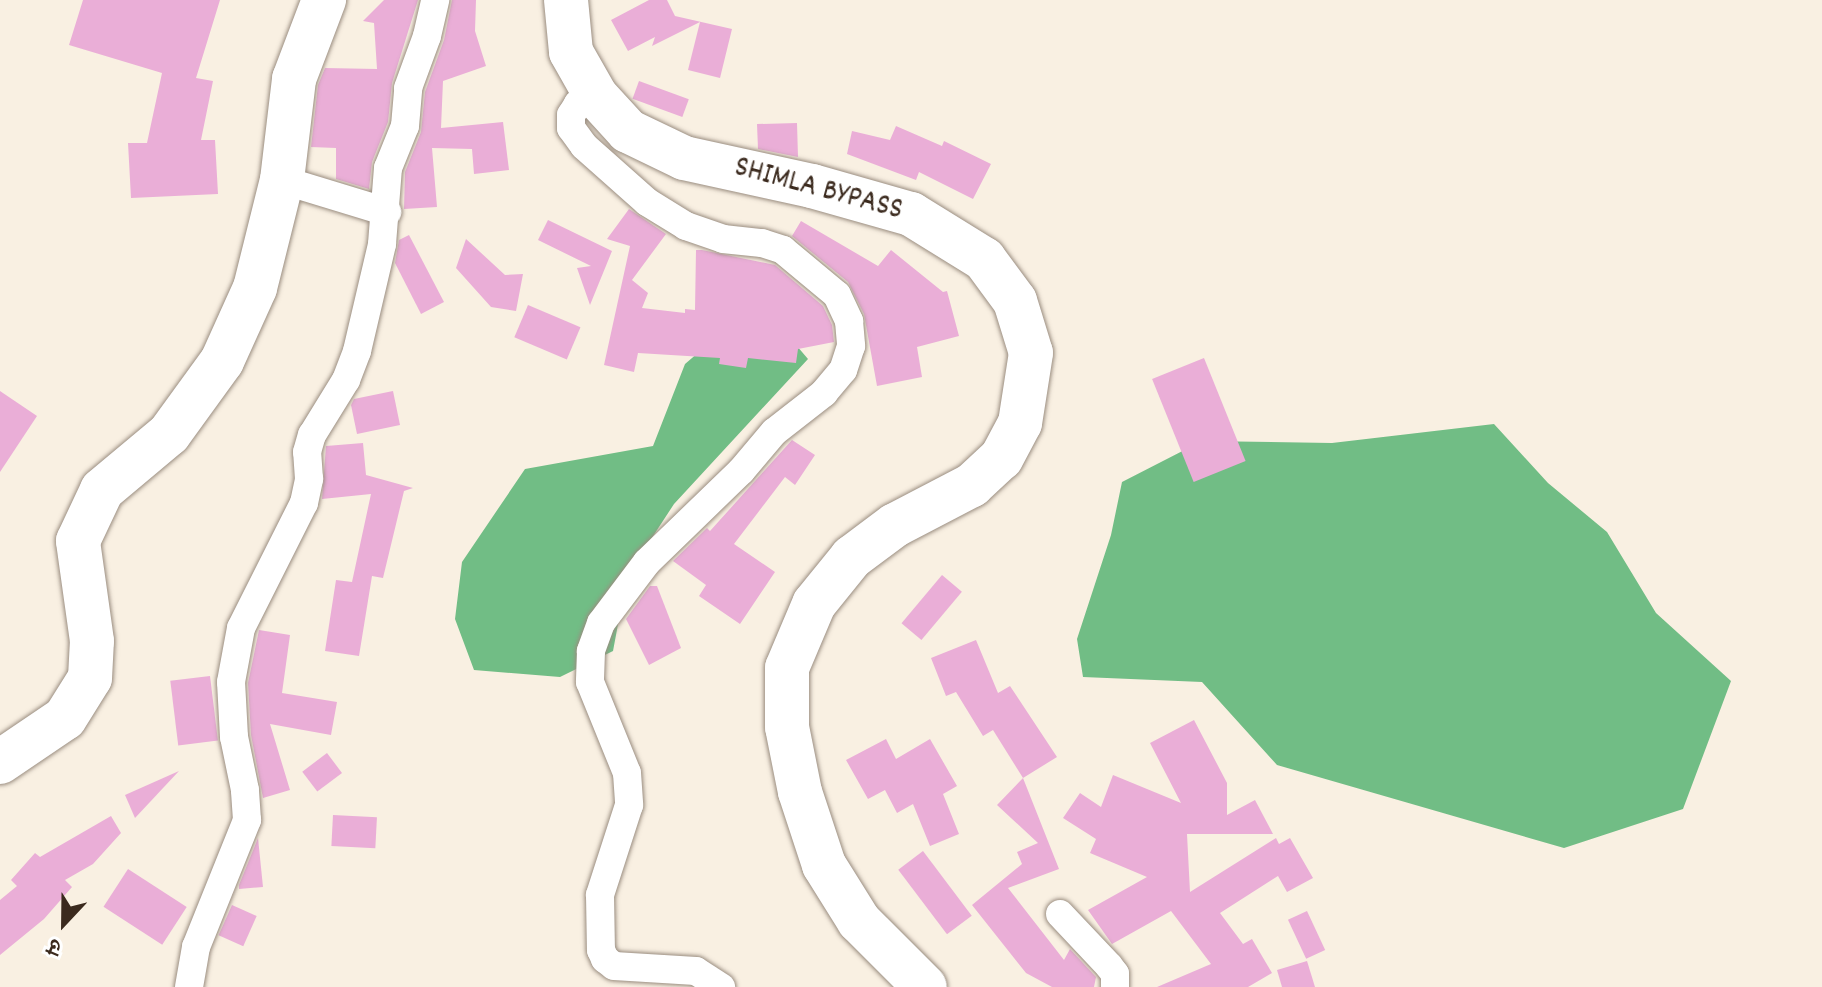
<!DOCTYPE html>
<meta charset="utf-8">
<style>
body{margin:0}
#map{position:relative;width:1822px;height:987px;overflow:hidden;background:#f9f0e2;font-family:Dekko,"Playpen Sans Deva",sans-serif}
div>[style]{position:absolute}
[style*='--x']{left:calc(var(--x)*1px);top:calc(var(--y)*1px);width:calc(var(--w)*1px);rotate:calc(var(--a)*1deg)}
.forest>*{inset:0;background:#71bd85}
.building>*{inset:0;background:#eaaed7;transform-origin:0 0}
.roads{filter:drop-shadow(0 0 2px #9a8d80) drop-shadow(0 0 2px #9a8d80)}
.street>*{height:28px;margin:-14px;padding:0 14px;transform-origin:14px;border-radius:14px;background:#fff}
.highway>*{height:44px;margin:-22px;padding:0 22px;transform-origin:22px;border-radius:22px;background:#fff}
span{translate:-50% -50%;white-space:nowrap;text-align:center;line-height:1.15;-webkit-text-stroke:6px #fff;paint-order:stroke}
.street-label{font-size:30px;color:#3b2a1e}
.north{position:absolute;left:24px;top:883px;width:80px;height:80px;-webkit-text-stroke:6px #fff;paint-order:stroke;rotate:202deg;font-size:22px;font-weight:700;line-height:32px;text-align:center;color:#3b2a1e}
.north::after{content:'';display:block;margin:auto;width:28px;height:36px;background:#3b2a1e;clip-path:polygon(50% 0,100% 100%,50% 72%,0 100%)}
</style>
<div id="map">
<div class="forest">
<i style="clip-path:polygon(727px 328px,785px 332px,808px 359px,674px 504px,627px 576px,613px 651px,560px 677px,474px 670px,455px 619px,462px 562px,525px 469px,653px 446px,685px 364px)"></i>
<i style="clip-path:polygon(1494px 424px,1548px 483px,1607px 532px,1656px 613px,1731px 681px,1683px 809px,1564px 848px,1277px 765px,1202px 682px,1083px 677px,1077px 639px,1111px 535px,1122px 482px,1202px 441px,1332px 443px)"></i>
</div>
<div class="building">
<i style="clip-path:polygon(83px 0,220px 0,196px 78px,213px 81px,201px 140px,215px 140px,218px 194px,131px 198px,128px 143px,147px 143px,162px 73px,69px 45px)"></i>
<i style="clip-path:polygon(384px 0,418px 0,392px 83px,388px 122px,372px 162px,369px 189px,336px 179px,336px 148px,311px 147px,318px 85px,325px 68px,377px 69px,374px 23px,363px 21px)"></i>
<i style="clip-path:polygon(452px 0,476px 0,475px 31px,486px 66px,443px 81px,441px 128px,503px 122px,509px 170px,474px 174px,472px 149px,432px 148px,437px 207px,404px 209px,405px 172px,421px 132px,425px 92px,444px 40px)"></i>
<i style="clip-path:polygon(649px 0,667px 0,675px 16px,732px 29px,720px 78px,688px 70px,700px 22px,652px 46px,655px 37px,628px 51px,611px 20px)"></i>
<i style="left:639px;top:81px;width:53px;height:19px;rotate:20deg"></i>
<i style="clip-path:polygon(797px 123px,798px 157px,758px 149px,757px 124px)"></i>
<i style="clip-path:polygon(896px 126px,942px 146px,944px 141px,991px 164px,973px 199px,919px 172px,916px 180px,847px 154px,852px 131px,890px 140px)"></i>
<i style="clip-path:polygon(629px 209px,666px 234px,632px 280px,648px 293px,642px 308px,685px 313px,685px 309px,695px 310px,696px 250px,702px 250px,775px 265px,823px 306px,832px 325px,834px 342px,798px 349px,796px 363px,748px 358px,746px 368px,719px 364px,720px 358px,638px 353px,634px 372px,604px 365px,630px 246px,607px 239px)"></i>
<i style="clip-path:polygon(548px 220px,612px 251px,590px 305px,577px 268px,591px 266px,538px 240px)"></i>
<i style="clip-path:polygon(801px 221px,878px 266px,891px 250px,943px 292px,947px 291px,959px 336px,917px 347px,922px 377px,877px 386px,864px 314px,848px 282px,792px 236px)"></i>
<i style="clip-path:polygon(409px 235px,444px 302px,421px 314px,395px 263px,399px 240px)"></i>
<i style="clip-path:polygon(466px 239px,505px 275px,523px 274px,516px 311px,491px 307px,456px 268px)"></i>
<i style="left:528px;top:305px;width:57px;height:35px;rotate:23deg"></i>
<i style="left:1204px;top:358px;width:111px;height:56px;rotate:68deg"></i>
<i style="clip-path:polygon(0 391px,37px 416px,0 472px)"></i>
<i style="clip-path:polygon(393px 391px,400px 425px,357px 434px,351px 405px,354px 399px)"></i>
<i style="clip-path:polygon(792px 440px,815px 455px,795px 485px,785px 477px,734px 544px,775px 572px,740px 624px,699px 596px,706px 585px,673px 561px,707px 528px,710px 531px)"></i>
<i style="clip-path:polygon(363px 443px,366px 475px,413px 488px,404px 491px,383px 578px,372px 576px,359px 656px,325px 651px,336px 580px,352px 582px,371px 494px,322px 499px,326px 446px)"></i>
<i style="left:942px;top:575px;width:26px;height:63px;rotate:40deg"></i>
<i style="clip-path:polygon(650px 586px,657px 586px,681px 648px,649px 665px,626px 619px)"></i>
<i style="clip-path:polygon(259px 630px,290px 635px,282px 693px,337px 702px,331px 735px,270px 724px,290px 790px,263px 798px,251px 735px,248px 683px)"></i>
<i style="clip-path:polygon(976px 640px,998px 693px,1010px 686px,1057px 757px,1023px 778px,1059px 869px,1008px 888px,1064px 960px,1070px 949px,1096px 977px,1094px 987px,1052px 987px,1026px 973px,972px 905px,1022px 864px,1017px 852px,1038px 843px,997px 805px,1023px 778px,993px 730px,983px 736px,956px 692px,946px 696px,931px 658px)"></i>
<i style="left:210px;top:676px;width:65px;height:40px;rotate:83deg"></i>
<i style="clip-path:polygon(1194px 720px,1227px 783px,1227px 815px,1255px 800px,1273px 834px,1187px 834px,1190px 892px,1276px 838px,1279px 844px,1290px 838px,1313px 878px,1287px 892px,1278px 876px,1220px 913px,1243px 944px,1252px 939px,1272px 973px,1248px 987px,1157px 987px,1211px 964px,1171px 911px,1112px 944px,1088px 910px,1147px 877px,1090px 853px,1096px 839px,1063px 818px,1080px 793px,1101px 807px,1113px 775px,1181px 803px,1150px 743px)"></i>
<i style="clip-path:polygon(886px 739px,896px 759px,930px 739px,957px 786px,943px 794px,959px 834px,930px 846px,913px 804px,897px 813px,885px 790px,868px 799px,846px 760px)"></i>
<i style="left:327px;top:753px;width:25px;height:31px;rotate:53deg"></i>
<i style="clip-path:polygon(179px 771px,135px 818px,125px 795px)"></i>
<i style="left:333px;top:815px;width:44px;height:31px;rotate:3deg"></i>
<i style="clip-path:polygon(111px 816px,121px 833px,93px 864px,65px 880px,72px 887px,44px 919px,0 955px,0 900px,17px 886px,11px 880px,35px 853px,40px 857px)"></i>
<i style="clip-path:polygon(258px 838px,263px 887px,239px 889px,239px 885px)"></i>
<i style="left:923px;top:851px;width:81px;height:31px;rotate:53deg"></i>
<i style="left:128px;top:869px;width:70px;height:45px;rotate:33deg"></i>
<i style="left:232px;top:905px;width:27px;height:33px;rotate:24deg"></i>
<i style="left:1307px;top:911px;width:43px;height:21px;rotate:65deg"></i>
<i style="clip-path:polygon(1307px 961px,1315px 987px,1282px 987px,1277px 970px)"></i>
</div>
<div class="roads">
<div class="street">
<i style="--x:596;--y:96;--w:20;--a:156"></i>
<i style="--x:578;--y:104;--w:13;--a:122"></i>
<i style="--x:571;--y:115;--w:13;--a:90"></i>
<i style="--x:571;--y:128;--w:22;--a:54"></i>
<i style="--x:584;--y:146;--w:84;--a:41.6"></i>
<i style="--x:647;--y:202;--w:46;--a:31.6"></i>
<i style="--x:686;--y:226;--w:39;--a:19"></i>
<i style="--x:723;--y:239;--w:39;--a:6"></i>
<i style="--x:762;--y:243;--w:22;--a:18"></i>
<i style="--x:783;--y:250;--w:70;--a:39.8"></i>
<i style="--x:837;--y:295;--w:29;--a:65"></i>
<i style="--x:849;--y:321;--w:25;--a:85"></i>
<i style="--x:851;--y:346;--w:25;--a:108"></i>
<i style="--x:843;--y:370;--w:30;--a:130"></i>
<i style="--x:824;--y:393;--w:63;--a:142"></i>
<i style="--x:774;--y:432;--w:51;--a:130.2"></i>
<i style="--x:741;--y:471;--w:131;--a:135.9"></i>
<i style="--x:647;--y:562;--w:76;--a:127"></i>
<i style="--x:601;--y:623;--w:30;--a:110"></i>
<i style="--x:591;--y:651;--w:31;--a:92"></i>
<i style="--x:590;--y:682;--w:98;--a:67.9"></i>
<i style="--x:627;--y:773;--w:32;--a:86"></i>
<i style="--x:629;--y:805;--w:95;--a:107.9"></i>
<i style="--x:600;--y:895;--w:55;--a:89"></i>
<i style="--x:601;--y:950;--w:10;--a:66"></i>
<i style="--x:605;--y:959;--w:11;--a:38"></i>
<i style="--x:614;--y:966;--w:82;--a:3.5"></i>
<i style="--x:696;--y:971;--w:30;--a:33"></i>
<i style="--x:282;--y:180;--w:110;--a:16.9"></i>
<i style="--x:1060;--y:914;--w:71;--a:46.7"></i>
<i style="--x:1109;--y:966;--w:10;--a:53"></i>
<i style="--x:1115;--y:974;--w:13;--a:90"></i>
<i style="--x:189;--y:987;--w:41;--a:-80.1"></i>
<i style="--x:196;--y:947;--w:137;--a:-68.1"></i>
<i style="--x:247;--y:820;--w:30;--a:-94"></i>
<i style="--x:245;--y:790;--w:54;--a:-101.7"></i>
<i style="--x:234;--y:737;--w:55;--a:-93.1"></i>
<i style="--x:231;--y:682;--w:55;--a:-79.5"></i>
<i style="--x:241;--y:628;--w:140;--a:-63.3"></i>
<i style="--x:304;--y:503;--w:25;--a:-78"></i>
<i style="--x:309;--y:479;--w:27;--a:-94"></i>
<i style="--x:307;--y:452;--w:18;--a:-74"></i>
<i style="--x:312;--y:435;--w:65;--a:-58.3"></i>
<i style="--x:346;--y:380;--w:31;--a:-69"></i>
<i style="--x:357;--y:351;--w:110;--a:-76.8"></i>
<i style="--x:382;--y:244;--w:76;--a:-85.5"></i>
<i style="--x:388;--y:168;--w:45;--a:-68"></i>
<i style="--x:405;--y:126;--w:38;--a:-85"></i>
<i style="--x:408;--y:88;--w:55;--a:-69.9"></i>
<i style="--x:427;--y:36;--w:37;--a:-77"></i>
</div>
<div class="highway">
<i style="--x:566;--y:0;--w:52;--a:84.5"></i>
<i style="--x:571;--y:52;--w:51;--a:60.4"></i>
<i style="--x:596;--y:96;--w:47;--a:47.6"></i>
<i style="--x:628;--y:131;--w:62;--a:25.7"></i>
<i style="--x:684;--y:158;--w:131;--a:12.3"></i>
<i style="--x:812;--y:186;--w:103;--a:15.8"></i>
<i style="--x:911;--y:214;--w:86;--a:31.7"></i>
<i style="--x:984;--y:259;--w:52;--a:53.6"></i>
<i style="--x:1015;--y:301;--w:54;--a:72.9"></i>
<i style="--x:1031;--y:353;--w:71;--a:98.9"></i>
<i style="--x:1020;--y:423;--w:40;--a:118"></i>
<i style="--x:1001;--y:458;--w:40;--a:137"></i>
<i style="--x:972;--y:485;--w:87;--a:152.5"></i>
<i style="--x:895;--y:525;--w:54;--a:143.3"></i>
<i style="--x:852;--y:557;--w:60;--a:129"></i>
<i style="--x:814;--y:604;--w:69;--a:112.9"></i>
<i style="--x:787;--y:668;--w:59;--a:90"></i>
<i style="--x:787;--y:727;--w:66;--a:78.7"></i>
<i style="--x:800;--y:792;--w:77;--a:71.8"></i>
<i style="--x:824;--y:865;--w:66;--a:58"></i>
<i style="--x:859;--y:921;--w:93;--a:45"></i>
<i style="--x:0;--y:762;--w:78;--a:-34.1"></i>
<i style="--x:65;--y:718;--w:47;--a:-58"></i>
<i style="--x:90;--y:678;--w:37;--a:-87"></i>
<i style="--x:92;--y:641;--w:101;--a:-98"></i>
<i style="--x:78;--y:541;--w:56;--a:-64.8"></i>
<i style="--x:102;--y:490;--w:87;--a:-39.9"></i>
<i style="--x:169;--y:434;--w:90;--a:-54"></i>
<i style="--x:222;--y:361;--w:80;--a:-65.7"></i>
<i style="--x:255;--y:288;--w:111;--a:-76"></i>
<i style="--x:282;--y:180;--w:102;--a:-83.2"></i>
<i style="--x:294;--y:79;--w:85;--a:-69.2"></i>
</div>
</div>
<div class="street-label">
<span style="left:818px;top:191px;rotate:15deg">SHIMLA BYPASS</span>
</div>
<div class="north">उ</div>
</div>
